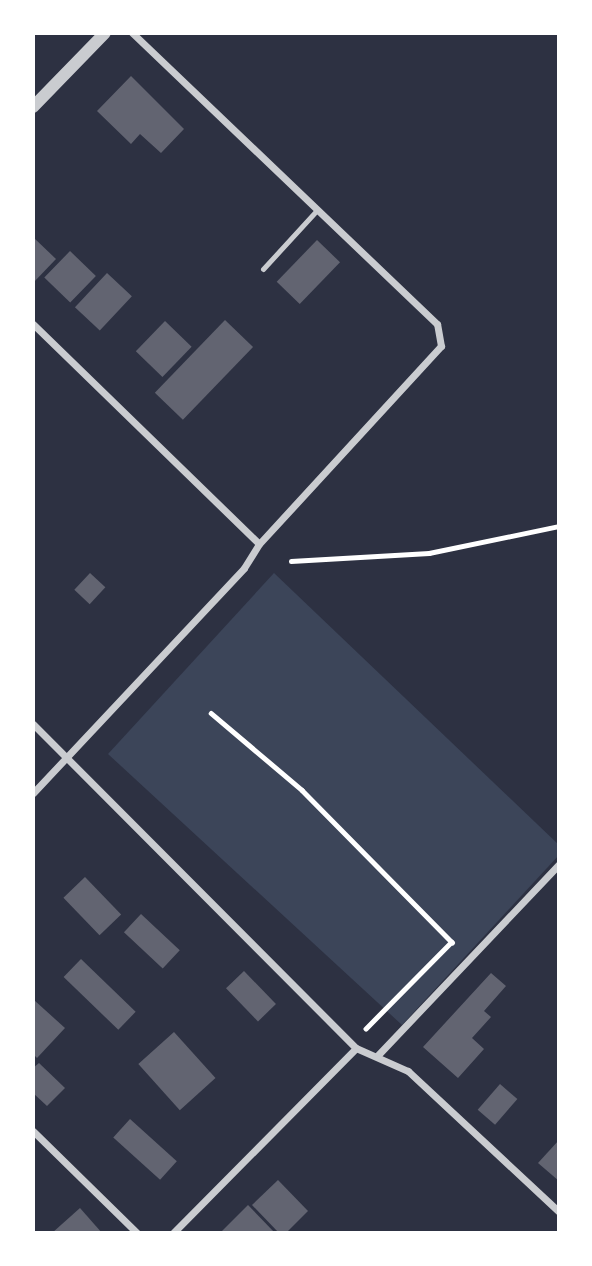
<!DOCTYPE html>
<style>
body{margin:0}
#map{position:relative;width:592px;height:1266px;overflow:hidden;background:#2d3142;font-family:"PT Sans Narrow",sans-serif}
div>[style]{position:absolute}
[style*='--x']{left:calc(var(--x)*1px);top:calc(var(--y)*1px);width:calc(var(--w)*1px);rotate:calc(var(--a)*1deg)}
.green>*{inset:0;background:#3c4559}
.building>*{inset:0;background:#626471;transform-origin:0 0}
.path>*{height:4.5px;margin:-2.25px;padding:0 2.25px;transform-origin:2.25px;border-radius:2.25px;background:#fff}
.service>*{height:5px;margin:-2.5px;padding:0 2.5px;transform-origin:2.5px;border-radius:2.5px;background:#caccd0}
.minor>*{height:7px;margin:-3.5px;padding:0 3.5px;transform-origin:3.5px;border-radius:3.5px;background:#caccd0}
.tertiary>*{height:12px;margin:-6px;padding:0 6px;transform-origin:6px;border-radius:6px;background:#caccd0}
span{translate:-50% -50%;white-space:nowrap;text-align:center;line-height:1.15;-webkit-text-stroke:5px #fff;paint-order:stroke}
.frame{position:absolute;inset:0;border:35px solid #fff;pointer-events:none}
</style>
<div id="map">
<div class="green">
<i style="clip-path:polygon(274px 573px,559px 845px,559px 855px,402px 1025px,108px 754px)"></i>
</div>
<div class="building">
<i style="clip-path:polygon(131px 76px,184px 129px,161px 153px,140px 134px,131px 144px,97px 111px)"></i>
<i style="clip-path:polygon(33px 237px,56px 259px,33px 283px)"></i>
<i style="left:317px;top:240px;width:32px;height:58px;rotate:44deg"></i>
<i style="left:70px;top:251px;width:36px;height:37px;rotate:44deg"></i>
<i style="left:107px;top:273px;width:34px;height:47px;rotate:43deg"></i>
<i style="left:225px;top:320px;width:39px;height:101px;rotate:44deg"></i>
<i style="left:165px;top:321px;width:37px;height:42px;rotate:44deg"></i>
<i style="left:90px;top:573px;width:21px;height:23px;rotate:43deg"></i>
<i style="left:85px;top:877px;width:52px;height:30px;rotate:46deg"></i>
<i style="left:141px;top:914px;width:53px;height:25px;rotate:43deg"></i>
<i style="left:81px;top:959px;width:76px;height:25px;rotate:44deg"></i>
<i style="left:244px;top:971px;width:46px;height:25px;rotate:46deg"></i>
<i style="clip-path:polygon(491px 973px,506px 986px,484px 1011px,491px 1017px,472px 1038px,484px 1049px,458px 1078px,423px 1047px)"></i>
<i style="clip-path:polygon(34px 1000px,65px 1028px,37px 1058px,33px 1054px)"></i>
<i style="left:174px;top:1032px;width:62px;height:48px;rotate:48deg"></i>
<i style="clip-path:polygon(39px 1063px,65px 1088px,47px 1106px,33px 1093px,33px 1068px)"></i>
<i style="left:500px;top:1084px;width:23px;height:34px;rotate:41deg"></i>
<i style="left:130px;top:1119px;width:63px;height:25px;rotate:42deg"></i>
<i style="clip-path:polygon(559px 1140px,559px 1181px,538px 1163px)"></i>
<i style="clip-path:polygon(278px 1180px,308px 1211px,286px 1233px,279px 1233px,252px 1205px)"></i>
<i style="clip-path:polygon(248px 1205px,275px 1233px,220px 1233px)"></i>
<i style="clip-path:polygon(80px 1208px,102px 1233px,52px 1233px)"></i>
</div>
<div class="path">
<i style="--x:291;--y:561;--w:138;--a:-3.3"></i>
<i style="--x:429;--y:553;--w:133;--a:-11.7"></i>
<i style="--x:211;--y:713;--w:119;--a:40.2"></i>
<i style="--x:302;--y:790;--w:214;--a:45.4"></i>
<i style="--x:452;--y:942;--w:122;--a:134.7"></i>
</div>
<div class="service">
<i style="--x:263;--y:269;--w:80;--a:-47.5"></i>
</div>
<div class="minor">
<i style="--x:33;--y:324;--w:315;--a:44.2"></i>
<i style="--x:33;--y:724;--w:457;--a:45.1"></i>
<i style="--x:356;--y:1048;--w:57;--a:23.9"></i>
<i style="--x:408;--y:1071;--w:207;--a:43"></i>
<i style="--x:33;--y:793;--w:308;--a:-46.8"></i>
<i style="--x:244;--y:568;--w:28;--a:-58"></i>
<i style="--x:259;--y:544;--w:269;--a:-47.4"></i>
<i style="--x:441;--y:346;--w:22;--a:-100"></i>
<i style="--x:437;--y:324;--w:422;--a:-136.3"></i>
<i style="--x:377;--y:1056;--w:265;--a:-46.5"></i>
<i style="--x:33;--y:1131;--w:146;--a:44.4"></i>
<i style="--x:173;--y:1233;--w:260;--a:-45.3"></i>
</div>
<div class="tertiary">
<i style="--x:33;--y:107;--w:103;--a:-45.8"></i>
</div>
<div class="frame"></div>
</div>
